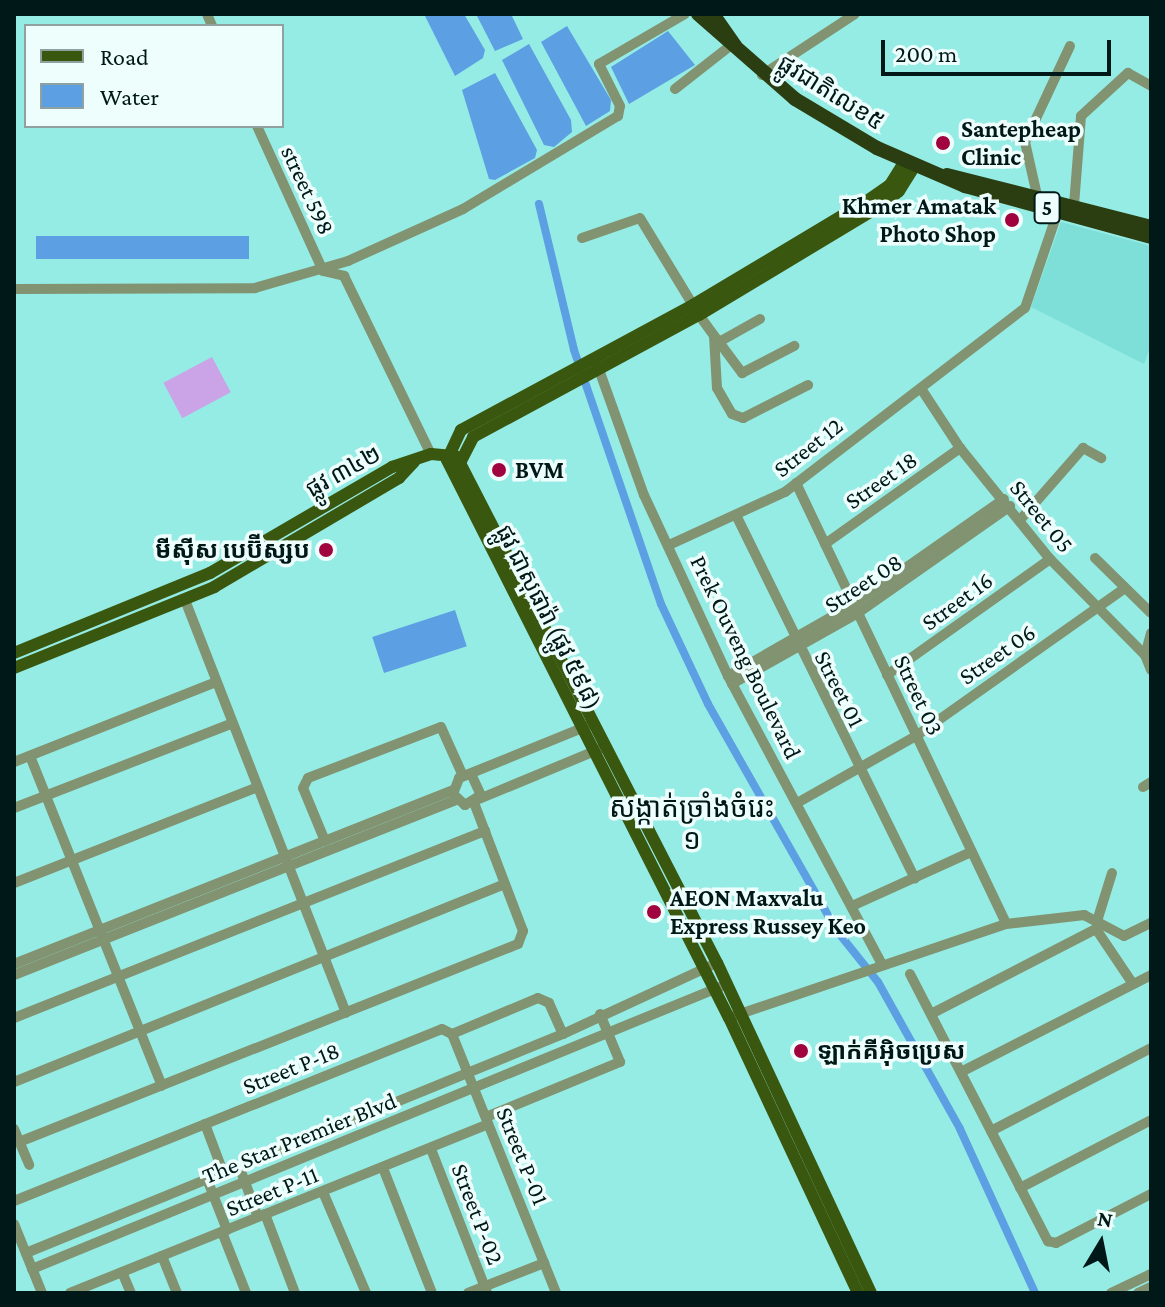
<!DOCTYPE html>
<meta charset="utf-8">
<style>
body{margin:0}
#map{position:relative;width:1165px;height:1307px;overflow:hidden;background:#95ece5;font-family:"Crimson Pro","Noto Sans Khmer",serif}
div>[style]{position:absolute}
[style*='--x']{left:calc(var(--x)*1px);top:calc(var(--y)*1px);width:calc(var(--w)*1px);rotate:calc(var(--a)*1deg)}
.built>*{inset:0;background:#7edfd8}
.green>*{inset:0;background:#caa4e6;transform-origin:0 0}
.water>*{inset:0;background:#5c9fe3;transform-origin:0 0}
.canal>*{height:8px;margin:-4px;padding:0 4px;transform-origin:4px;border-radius:4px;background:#5c9fe3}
.minor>*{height:10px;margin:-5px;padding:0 5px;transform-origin:5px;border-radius:5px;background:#819370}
.major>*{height:12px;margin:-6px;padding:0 6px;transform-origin:6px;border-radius:6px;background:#39570e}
.highway>*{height:14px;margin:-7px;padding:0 7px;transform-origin:7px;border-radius:7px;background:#2a3e11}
.dots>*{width:22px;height:22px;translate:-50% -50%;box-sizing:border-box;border:4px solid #eefefd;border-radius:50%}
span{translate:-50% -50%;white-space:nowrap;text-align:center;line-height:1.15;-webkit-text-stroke:7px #eefefd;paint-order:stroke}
.shield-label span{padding:2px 6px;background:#eefefd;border:2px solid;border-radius:6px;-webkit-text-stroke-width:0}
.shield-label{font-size:22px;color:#001817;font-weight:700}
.street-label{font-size:24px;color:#001817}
.poi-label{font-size:24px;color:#001817;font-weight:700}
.left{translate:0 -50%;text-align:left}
.right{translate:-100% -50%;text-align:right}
.quarter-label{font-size:28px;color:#001817}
.frame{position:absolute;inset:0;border:16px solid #001817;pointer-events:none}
.legend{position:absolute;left:24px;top:24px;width:260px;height:104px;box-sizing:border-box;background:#eefefd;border:2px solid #8fa2a1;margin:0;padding:10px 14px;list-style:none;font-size:24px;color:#001817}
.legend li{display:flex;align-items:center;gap:16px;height:40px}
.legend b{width:40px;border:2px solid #8fa2a1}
.north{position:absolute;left:1061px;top:1203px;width:80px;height:80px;-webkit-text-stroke:6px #eefefd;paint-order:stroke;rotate:10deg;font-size:22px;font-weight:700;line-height:32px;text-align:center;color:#001817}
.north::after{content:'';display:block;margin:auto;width:28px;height:36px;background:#001817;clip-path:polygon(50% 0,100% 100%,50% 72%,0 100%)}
.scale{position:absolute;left:881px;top:40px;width:230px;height:36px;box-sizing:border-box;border:4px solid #001817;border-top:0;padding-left:10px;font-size:24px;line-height:28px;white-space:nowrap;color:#001817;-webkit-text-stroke:6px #eefefd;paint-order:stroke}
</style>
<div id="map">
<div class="built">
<i style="clip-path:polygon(1061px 222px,1151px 246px,1151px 345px,1144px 364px,1031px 307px)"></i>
</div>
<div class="green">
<i style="left:212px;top:357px;width:40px;height:55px;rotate:62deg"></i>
</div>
<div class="water">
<i style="clip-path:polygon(424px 14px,464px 14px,485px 50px,483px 58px,455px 76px)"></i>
<i style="clip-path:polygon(476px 14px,511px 14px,523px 39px,495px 51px)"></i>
<i style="clip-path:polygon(567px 26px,611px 100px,610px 111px,586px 126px,541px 42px)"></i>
<i style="clip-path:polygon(668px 31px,695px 65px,629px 104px,611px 67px)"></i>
<i style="clip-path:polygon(529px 44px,571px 120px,572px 132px,554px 147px,544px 145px,502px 60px)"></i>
<i style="clip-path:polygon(495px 73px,537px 150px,535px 158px,495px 180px,489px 179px,462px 90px)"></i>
<i style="left:36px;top:236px;width:213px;height:23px"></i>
<i style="left:455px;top:610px;width:38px;height:87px;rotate:72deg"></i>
</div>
<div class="canal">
<i style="--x:539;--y:204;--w:150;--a:76.5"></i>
<i style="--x:574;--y:350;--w:268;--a:71.1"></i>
<i style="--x:661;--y:604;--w:110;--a:64.8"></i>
<i style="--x:708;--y:704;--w:261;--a:60.4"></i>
<i style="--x:837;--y:931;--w:65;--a:51.2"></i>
<i style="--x:878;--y:982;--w:168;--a:60.8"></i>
<i style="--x:960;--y:1129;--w:180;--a:65.4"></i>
</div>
<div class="minor">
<i style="--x:207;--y:14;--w:13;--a:67"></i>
<i style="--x:762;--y:75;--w:111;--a:-33.3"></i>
<i style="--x:675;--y:89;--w:70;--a:-38"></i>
<i style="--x:257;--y:126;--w:159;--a:65.5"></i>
<i style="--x:323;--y:271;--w:22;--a:13"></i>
<i style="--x:344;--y:276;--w:198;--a:64"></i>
<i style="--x:1037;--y:195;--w:54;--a:-102.8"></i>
<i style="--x:1025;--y:142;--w:106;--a:-64.9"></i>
<i style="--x:1074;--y:205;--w:89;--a:-85.5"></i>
<i style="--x:1081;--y:116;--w:64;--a:-42.5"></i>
<i style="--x:1128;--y:73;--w:26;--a:29"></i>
<i style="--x:582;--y:238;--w:61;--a:-19"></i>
<i style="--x:640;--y:218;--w:102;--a:58.7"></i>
<i style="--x:14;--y:289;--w:241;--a:-0.2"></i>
<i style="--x:255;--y:288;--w:97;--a:-16.2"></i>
<i style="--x:348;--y:261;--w:126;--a:-24.3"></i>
<i style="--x:463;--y:209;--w:181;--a:-31"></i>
<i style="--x:618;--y:116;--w:10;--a:-79"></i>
<i style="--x:620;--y:106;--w:47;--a:-116.6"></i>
<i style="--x:599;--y:64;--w:99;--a:-30.2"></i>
<i style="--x:699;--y:315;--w:26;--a:54"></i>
<i style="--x:714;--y:336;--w:52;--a:86.7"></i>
<i style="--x:717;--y:388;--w:30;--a:60"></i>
<i style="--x:732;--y:414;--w:12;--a:20"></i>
<i style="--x:743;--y:418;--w:73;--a:-26.9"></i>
<i style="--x:716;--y:338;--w:44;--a:53.4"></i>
<i style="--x:742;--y:373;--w:59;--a:-27.4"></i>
<i style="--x:719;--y:342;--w:47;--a:-29.3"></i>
<i style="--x:597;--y:364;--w:139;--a:70.3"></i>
<i style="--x:644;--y:495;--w:200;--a:65.1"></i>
<i style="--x:728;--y:676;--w:327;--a:61.9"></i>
<i style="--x:922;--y:390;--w:69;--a:56.8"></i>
<i style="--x:960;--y:448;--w:143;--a:51"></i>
<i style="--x:1050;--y:559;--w:135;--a:45.3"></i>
<i style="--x:796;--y:483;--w:488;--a:64.5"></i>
<i style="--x:736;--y:515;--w:405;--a:63.8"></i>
<i style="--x:1020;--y:520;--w:96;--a:-48.8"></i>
<i style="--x:1083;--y:448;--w:21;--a:29"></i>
<i style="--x:825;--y:544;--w:166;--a:-35.4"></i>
<i style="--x:669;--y:545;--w:128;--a:-24.6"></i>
<i style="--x:785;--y:492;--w:302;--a:-37.5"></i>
<i style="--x:1025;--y:308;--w:102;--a:-71.2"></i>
<i style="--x:1095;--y:558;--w:78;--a:44.5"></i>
<i style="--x:185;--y:600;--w:443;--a:68.7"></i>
<i style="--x:1151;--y:633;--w:23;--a:105"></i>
<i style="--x:1145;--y:655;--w:16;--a:68"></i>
<i style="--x:887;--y:675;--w:200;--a:-35.4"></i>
<i style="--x:728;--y:676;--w:145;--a:-29.7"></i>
<i style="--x:854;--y:604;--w:183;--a:-35"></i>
<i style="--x:732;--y:684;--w:145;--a:-29.4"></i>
<i style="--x:858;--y:613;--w:186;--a:-35.1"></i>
<i style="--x:30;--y:756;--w:355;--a:68.2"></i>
<i style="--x:14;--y:762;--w:217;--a:-21.6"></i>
<i style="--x:472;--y:776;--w:21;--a:65"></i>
<i style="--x:481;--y:795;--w:19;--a:148"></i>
<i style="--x:465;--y:805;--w:16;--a:-137"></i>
<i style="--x:453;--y:794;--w:17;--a:-69"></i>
<i style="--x:459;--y:778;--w:138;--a:-22.1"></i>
<i style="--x:1143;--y:787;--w:9;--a:-32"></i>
<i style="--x:479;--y:799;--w:131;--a:-22.5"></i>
<i style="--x:797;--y:803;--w:137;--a:-29.4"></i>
<i style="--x:916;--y:736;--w:256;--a:-35.3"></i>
<i style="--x:14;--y:808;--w:233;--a:-21.2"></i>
<i style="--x:325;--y:841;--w:57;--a:-112.5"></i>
<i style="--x:303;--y:788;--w:11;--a:-63"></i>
<i style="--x:308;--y:778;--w:142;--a:-21"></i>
<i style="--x:441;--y:727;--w:54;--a:65.8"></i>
<i style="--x:14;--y:883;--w:259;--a:-21.5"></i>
<i style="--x:852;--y:906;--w:131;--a:-24.4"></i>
<i style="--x:1098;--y:918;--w:47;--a:-72.7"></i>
<i style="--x:14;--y:964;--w:472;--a:-21.6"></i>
<i style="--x:910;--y:974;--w:301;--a:62.7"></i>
<i style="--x:1048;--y:1241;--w:8;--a:14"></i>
<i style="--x:1056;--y:1243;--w:107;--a:-27.3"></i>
<i style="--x:14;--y:975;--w:476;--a:-21.6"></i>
<i style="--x:931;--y:1014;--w:186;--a:-27.3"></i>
<i style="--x:1096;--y:929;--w:66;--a:56.1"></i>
<i style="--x:734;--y:1016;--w:287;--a:-18.7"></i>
<i style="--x:1006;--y:924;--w:79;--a:-6.6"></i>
<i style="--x:1084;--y:915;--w:45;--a:27.7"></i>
<i style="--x:1124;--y:936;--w:30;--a:-26"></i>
<i style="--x:14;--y:1018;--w:507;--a:-21.65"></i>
<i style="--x:452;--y:1034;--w:279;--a:68.1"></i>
<i style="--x:961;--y:1072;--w:213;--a:-27"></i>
<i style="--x:14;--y:1082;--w:529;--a:-21.96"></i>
<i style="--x:486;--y:1117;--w:145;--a:-22.3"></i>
<i style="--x:620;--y:1062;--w:52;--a:-112.6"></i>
<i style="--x:205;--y:1124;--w:51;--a:69.4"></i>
<i style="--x:14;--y:1129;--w:39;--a:67"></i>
<i style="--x:991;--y:1131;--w:180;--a:-27.4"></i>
<i style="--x:19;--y:1142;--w:537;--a:-21.64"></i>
<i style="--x:518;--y:944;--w:14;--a:-69"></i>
<i style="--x:523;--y:931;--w:137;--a:-110.9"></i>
<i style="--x:431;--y:1149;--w:155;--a:68.7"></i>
<i style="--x:239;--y:1166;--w:54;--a:69.6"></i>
<i style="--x:383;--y:1168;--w:134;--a:68.6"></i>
<i style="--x:207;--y:1179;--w:55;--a:68.6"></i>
<i style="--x:1020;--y:1188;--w:148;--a:-27.4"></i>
<i style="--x:323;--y:1192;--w:110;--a:66.9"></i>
<i style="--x:14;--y:1201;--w:461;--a:-21.9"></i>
<i style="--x:442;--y:1029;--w:11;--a:27"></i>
<i style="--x:452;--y:1034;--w:93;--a:-22.7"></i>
<i style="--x:538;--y:998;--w:12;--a:24"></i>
<i style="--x:549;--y:1003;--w:34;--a:66"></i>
<i style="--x:265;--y:1214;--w:85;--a:69.2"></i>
<i style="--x:14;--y:1224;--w:74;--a:67.9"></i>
<i style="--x:222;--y:1232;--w:66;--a:68.5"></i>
<i style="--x:26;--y:1253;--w:580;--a:-22.19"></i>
<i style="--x:563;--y:1034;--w:162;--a:-24.8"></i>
<i style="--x:162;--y:1256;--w:40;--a:68"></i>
<i style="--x:32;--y:1269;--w:751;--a:-22.3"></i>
<i style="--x:122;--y:1272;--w:23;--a:67"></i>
<i style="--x:70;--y:1293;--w:451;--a:-22"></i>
<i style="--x:468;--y:1293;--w:82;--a:-21.5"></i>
<i style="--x:1111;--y:1293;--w:44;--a:-25.4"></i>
<i style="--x:1138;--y:1293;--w:14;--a:-25"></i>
</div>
<div class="major">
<i style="--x:14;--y:653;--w:212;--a:-22.2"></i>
<i style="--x:210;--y:573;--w:211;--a:-30.2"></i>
<i style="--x:392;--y:467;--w:41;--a:-18.4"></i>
<i style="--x:431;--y:454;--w:25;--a:5"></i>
<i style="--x:14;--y:668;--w:216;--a:-22"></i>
<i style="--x:214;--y:587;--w:215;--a:-30.5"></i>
<i style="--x:399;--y:478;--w:22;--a:-47"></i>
<i style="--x:858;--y:1293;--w:304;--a:-115.1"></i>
<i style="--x:729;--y:1018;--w:625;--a:-116.81"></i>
<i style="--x:447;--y:460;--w:33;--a:-65"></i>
<i style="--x:461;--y:430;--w:264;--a:-28.3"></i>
<i style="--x:693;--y:305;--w:203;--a:-30.9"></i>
<i style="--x:867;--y:201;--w:28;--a:-35"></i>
<i style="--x:890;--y:185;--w:28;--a:-58"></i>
<i style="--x:871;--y:1293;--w:364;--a:-115"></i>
<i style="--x:717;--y:963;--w:562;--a:-117.2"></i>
<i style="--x:460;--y:463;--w:29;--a:-63"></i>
<i style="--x:473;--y:437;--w:257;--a:-28.4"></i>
<i style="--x:699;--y:315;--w:204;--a:-31"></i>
<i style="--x:874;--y:210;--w:31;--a:-37"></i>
<i style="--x:899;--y:191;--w:31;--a:-58"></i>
</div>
<div class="highway">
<i style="--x:698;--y:14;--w:129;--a:41.2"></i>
<i style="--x:795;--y:99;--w:96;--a:30.9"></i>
<i style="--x:877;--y:148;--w:96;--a:23.4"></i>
<i style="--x:965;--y:186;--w:193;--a:15.3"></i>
<i style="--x:713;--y:14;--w:39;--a:55"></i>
<i style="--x:947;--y:175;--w:211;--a:14.3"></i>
</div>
<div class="dots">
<i style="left:943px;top:143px;background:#a1033f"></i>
<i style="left:1012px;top:220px;background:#a1033f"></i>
<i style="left:499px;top:470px;background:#a1033f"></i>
<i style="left:326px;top:550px;background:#a1033f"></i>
<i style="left:654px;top:912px;background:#a1033f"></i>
<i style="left:801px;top:1051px;background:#a1033f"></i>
</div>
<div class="shield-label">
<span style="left:1047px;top:208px">5</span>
</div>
<div class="street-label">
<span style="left:831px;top:92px;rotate:32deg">ផ្លូវជាតិលេខ៥</span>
<span style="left:308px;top:190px;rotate:65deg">street 598</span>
<span style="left:808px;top:447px;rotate:-38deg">Street 12</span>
<span style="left:343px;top:471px;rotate:-29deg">ផ្លូវ ៣៤២</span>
<span style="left:881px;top:480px;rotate:-35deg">Street 18</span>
<span style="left:1042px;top:516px;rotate:51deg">Street 05</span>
<span style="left:863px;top:583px;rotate:-33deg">Street 08</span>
<span style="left:957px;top:601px;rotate:-36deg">Street 16</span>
<span style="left:549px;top:617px;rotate:63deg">ផ្លូវ ជាសុផារ៉ា (ផ្លូវ ៥៩៨)</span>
<span style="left:997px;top:654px;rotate:-35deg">Street 06</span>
<span style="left:746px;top:657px;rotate:64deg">Prek Ouveng Boulevard</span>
<span style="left:840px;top:689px;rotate:63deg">Street 01</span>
<span style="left:919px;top:695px;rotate:65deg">Street 03</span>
<span style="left:291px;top:1068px;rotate:-22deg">Street P-18</span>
<span style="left:299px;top:1138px;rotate:-22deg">The Star Premier Blvd</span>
<span style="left:523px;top:1156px;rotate:68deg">Street P-01</span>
<span style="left:272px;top:1191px;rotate:-22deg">Street P-11</span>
<span style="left:478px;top:1214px;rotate:69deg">Street P-02</span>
</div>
<div class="poi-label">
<span class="left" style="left:961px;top:143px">Santepheap<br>Clinic</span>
<span class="right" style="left:996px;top:220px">Khmer Amatak<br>Photo Shop</span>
<span class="left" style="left:515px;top:470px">BVM</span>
<span class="right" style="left:310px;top:550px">មីសុីស បេប៊ីស្សប</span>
<span class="left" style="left:670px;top:912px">AEON Maxvalu<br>Express Russey Keo</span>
<span class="left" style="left:817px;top:1051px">ឡាក់គីអ៊ិចប្រេស</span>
</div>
<div class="quarter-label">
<span style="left:692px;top:824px">សង្កាត់ច្រាំងចំរេះ<br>១</span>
</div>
<div class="frame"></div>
<ul class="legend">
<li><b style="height:10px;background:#39570e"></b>Road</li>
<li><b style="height:22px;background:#5c9fe3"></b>Water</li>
</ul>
<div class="north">N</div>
<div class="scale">200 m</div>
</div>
